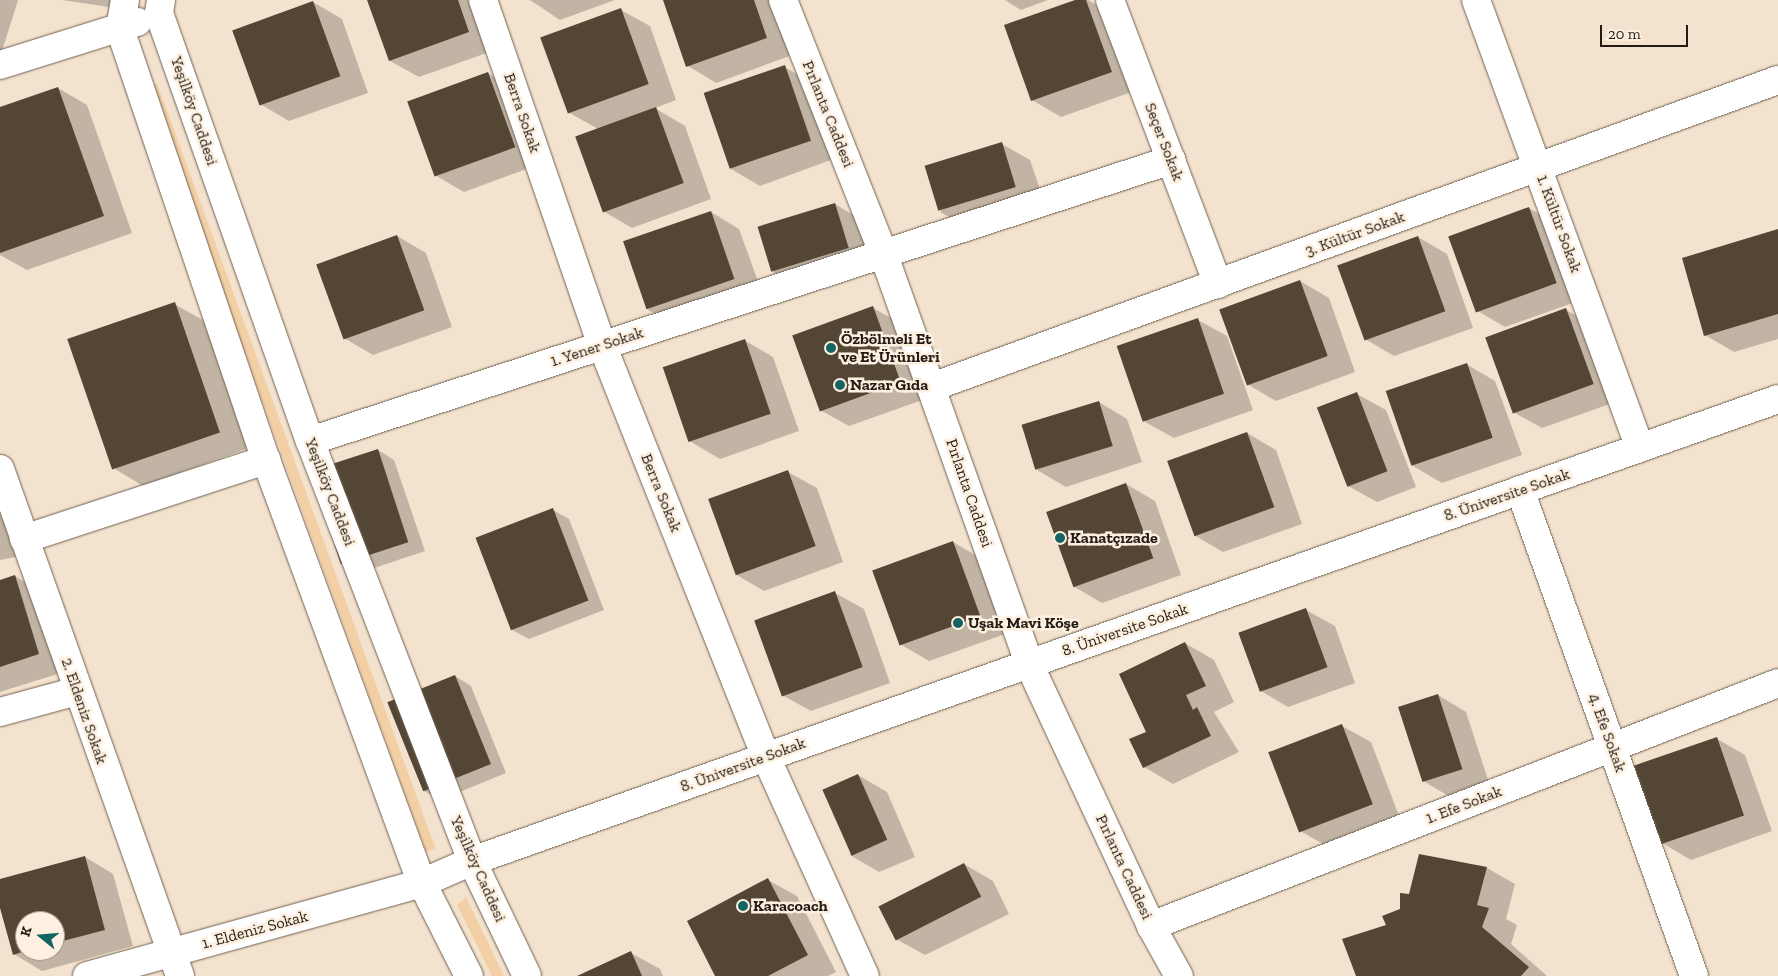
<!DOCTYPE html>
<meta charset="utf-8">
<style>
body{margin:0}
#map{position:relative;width:1778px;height:976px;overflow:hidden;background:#f3e2ce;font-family:"Zilla Slab",serif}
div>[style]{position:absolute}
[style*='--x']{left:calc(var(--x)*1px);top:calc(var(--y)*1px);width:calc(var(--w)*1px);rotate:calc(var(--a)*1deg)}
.green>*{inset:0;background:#f3cfa6;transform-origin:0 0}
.shadow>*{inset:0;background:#0003}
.building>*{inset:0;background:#544635;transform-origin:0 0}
.roads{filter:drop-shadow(0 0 1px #706150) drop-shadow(0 0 1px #706150)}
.minor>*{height:28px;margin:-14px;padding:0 14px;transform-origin:14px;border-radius:14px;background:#fff}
.dots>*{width:14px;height:14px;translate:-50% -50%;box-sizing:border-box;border:2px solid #fef0e0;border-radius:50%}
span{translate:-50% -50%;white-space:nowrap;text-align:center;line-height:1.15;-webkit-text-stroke:5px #fef0e0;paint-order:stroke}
.street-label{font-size:16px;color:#221c15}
.poi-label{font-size:16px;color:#221c15;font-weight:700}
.left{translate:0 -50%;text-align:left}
.north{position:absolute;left:15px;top:911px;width:50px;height:50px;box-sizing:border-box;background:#fef0e0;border:1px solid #a69b8f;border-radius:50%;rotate:287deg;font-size:14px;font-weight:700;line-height:20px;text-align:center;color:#221c15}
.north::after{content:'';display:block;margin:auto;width:18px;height:22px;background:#156464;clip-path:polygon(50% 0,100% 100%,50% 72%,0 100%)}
.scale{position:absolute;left:1600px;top:25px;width:88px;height:22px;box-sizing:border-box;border:2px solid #221c15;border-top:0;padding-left:6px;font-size:15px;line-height:18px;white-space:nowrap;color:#221c15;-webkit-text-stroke:4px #fef0e0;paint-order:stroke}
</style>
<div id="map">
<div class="green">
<i style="left:157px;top:83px;width:815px;height:10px;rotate:70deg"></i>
<i style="clip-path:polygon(466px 897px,504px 976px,492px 976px,457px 905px)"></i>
</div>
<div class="shadow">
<i style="clip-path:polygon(0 0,18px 0,2px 51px,0 51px)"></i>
<i style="clip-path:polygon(62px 0,124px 0,122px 9px)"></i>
<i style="clip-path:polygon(368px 0,480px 0,498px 49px,419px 77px,390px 61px)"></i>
<i style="clip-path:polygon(530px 0,615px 0,560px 20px)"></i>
<i style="clip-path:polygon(664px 0,776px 0,795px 54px,716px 83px,688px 66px)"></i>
<i style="clip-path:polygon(1005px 0,1048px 0,1021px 10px)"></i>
<i style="clip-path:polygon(1079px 0,1088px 0,1114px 15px,1140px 89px,1061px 117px,1032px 100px)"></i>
<i style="clip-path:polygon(313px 2px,342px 19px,368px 93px,289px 121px,260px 104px)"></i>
<i style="clip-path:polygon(621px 10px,650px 26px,676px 100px,655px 108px,685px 126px,711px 199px,632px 228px,603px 211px,598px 129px,568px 112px)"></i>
<i style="clip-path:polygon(784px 67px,813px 83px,839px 157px,760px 186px,731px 169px)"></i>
<i style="clip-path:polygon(488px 73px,517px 90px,543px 163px,464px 192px,435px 175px)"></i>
<i style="clip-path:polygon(58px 88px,87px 105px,132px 233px,27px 270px,0 255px,0 109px)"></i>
<i style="clip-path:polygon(1002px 144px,1030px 160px,1045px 204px,969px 228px,940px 212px)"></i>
<i style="clip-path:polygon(835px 204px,863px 221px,877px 264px,802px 289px,773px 272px)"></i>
<i style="clip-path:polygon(1529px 208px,1558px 225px,1584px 299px,1505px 327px,1476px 310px)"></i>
<i style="clip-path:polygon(711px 212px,739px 229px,763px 295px,677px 326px,648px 310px)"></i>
<i style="clip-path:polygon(1778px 231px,1778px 339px,1734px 352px,1705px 335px)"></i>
<i style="clip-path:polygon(397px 236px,426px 253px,452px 327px,373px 355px,344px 338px)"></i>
<i style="clip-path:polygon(1418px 237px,1447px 254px,1473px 328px,1394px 356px,1365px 339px)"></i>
<i style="clip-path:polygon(1300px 281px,1329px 298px,1355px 372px,1276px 401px,1247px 384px)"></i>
<i style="clip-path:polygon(174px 304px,203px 320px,249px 448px,143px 486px,115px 469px)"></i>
<i style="clip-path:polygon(873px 308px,902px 324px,928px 398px,849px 426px,820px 410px)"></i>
<i style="clip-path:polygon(1566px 310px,1595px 326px,1621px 400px,1542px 428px,1513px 412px)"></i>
<i style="clip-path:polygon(1198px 320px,1227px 336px,1253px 410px,1174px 438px,1145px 422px)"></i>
<i style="clip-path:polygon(744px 340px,773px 357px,799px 431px,720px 459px,691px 442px)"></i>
<i style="clip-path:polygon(1466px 364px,1495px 381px,1522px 455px,1442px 483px,1413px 466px)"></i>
<i style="clip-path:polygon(1357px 394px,1386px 410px,1416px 487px,1377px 502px,1348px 486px)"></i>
<i style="clip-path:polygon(1099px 402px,1127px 419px,1142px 462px,1066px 487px,1037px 470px)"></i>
<i style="clip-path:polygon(1247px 433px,1276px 450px,1302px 524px,1223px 552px,1194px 535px)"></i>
<i style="clip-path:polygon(378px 450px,394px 460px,425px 551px,359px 573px)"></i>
<i style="clip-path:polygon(788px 472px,817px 488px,843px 562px,764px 591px,735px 574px)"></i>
<i style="clip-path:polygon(0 478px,16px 557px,0 560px)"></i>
<i style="clip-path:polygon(1126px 484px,1155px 501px,1181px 575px,1102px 603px,1073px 586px)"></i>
<i style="clip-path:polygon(553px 510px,569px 519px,604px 610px,529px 639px,512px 630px)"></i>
<i style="clip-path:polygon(953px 542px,982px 559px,1008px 633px,929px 661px,900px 644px)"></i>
<i style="clip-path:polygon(15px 576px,43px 593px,67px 671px,0 692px,0 581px)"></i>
<i style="clip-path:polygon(835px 593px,864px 609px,890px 683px,811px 711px,782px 695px)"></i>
<i style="clip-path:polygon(1306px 610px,1335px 626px,1355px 683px,1288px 707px,1259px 690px)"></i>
<i style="clip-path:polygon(1185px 643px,1214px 660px,1234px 702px,1214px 712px,1239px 752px,1173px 784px,1144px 767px)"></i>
<i style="clip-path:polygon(455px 676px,471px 686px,506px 773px,440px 800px,424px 791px)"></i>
<i style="clip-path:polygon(1438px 695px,1466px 712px,1490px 786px,1452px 798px,1423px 781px)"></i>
<i style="clip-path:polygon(1342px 726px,1371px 742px,1401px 821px,1330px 848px,1302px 832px)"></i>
<i style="clip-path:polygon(1717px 739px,1745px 755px,1772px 831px,1691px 860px,1662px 843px)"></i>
<i style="clip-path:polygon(858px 775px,887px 792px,915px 857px,879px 872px,850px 855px)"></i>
<i style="clip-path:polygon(evenodd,85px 857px,113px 874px,133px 946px,42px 971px,14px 954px,0 903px,0 881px,85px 857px,25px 921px,55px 921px,55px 951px,25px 951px,25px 921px)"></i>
<i style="clip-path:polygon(964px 864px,993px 881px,1009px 914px,925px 955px,896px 939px,880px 906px)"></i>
<i style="clip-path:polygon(1487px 868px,1515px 884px,1506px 919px,1517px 925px,1511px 944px,1547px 976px,1357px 976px,1410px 896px)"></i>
<i style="clip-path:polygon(768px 880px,797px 896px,836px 972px,828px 976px,717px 976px)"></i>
<i style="clip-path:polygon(631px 953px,660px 969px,663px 976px,580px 976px)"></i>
</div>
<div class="building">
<i style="clip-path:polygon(367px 0,458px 0,469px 32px,389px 61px)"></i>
<i style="clip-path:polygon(663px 0,754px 0,767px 38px,686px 67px)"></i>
<i style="clip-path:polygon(1075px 0,1086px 0,1112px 72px,1031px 101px,1004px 25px)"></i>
<i style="left:313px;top:1px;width:80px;height:86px;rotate:70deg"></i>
<i style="left:621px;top:8px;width:81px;height:86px;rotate:70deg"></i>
<i style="left:785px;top:65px;width:80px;height:86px;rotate:71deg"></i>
<i style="left:488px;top:72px;width:80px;height:86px;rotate:70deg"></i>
<i style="clip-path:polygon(58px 87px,104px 216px,0 253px,0 107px)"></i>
<i style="left:656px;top:107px;width:81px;height:86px;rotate:70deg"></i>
<i style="left:1002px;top:142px;width:47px;height:81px;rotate:73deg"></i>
<i style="left:835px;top:203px;width:47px;height:81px;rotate:73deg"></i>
<i style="left:1529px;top:207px;width:81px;height:86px;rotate:70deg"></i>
<i style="left:711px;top:211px;width:72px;height:93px;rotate:71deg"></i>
<i style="clip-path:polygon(1778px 229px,1778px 314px,1704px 336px,1682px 258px)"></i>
<i style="left:397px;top:235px;width:80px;height:86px;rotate:70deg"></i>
<i style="left:1418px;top:236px;width:80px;height:86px;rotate:70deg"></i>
<i style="left:1300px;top:280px;width:81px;height:86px;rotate:70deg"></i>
<i style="left:175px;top:302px;width:138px;height:114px;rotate:71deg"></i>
<i style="left:873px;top:306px;width:81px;height:86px;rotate:70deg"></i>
<i style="left:1566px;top:308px;width:81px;height:86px;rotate:70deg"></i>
<i style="left:1198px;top:318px;width:80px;height:86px;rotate:71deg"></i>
<i style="left:745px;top:339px;width:79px;height:87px;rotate:71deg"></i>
<i style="left:1467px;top:363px;width:79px;height:86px;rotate:71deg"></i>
<i style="left:1357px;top:392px;width:85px;height:43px;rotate:69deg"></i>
<i style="left:1099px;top:401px;width:47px;height:81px;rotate:73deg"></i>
<i style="left:1247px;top:432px;width:80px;height:85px;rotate:70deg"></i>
<i style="left:378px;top:449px;width:98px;height:71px;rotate:72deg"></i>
<i style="left:788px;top:470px;width:81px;height:85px;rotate:70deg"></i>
<i style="left:1126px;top:483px;width:80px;height:85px;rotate:70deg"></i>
<i style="left:553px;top:508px;width:99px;height:83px;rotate:69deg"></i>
<i style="left:953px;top:541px;width:80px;height:86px;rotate:70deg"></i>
<i style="clip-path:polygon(15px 575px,39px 654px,0 667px,0 580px)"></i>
<i style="left:835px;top:591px;width:81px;height:86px;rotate:70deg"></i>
<i style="left:1306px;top:608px;width:63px;height:72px;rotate:70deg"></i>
<i style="clip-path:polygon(1185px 642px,1206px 686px,1186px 695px,1193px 710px,1197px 707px,1211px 736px,1143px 768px,1129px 739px,1146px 732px,1119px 674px)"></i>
<i style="left:455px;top:675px;width:96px;height:73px;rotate:68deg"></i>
<i style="left:1438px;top:694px;width:79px;height:42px;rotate:72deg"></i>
<i style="left:1342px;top:724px;width:86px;height:79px;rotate:69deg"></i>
<i style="left:1717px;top:737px;width:83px;height:88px;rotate:71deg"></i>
<i style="left:858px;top:774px;width:72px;height:39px;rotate:66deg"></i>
<i style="clip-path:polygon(1419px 854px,1487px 867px,1477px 905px,1489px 908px,1482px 927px,1529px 967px,1521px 976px,1356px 976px,1342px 939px,1386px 925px,1382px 916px,1400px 909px,1400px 893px,1409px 894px)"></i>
<i style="clip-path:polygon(85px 856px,105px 930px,55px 943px,55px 921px,25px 921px,25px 951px,13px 955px,0 908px,0 879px)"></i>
<i style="left:964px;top:863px;width:38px;height:96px;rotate:63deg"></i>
<i style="clip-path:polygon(768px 878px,808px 955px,768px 976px,715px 976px,687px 921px)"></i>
<i style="clip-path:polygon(631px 951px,642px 976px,577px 976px)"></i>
</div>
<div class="roads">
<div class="minor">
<i style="--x:125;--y:0;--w:29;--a:100"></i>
<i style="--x:120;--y:29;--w:455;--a:71.3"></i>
<i style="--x:266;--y:460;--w:451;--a:69.8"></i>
<i style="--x:422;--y:883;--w:104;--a:63.2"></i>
<i style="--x:161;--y:0;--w:13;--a:99"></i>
<i style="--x:159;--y:13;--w:454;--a:70.6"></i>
<i style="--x:310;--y:441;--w:450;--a:68.9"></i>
<i style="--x:472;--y:861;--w:127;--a:64.4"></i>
<i style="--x:483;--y:0;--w:365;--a:71"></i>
<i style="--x:602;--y:345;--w:443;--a:68.3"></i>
<i style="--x:766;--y:757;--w:240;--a:65.7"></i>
<i style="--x:783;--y:0;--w:272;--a:68.4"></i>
<i style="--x:883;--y:253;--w:436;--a:70.4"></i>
<i style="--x:1029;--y:664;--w:289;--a:65"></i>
<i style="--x:1151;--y:926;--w:57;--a:60.8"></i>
<i style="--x:1110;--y:0;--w:304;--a:69.2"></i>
<i style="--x:1476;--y:0;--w:477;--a:69.9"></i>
<i style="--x:0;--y:65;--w:144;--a:-17.4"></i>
<i style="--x:932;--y:387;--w:900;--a:-19.95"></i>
<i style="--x:310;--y:441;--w:906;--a:-18.07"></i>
<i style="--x:0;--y:469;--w:538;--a:70.45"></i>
<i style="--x:1520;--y:490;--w:516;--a:70.3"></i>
<i style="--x:24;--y:539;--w:255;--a:-18.1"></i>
<i style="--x:0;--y:712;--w:80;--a:-15.3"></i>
<i style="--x:1151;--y:926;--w:672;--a:-21.18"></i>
<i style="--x:87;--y:976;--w:348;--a:-15.5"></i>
<i style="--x:422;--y:883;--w:55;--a:-23.7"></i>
<i style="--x:472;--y:861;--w:1385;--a:-19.48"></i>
</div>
</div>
<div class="dots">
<i style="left:831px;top:348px;background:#156464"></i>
<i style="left:840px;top:385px;background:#156464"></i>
<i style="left:1060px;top:538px;background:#156464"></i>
<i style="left:958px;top:623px;background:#156464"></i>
<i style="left:743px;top:906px;background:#156464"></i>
</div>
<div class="street-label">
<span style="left:194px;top:111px;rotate:71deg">Yeşilköy Caddesi</span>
<span style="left:522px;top:113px;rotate:71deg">Berra Sokak</span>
<span style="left:828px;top:114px;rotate:68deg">Pırlanta Caddesi</span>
<span style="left:1164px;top:142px;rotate:69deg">Seçer Sokak</span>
<span style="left:1559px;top:224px;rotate:70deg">1. Kültür Sokak</span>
<span style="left:1355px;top:234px;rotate:-20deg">3. Kültür Sokak</span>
<span style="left:597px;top:347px;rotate:-18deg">1. Yener Sokak</span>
<span style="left:330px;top:492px;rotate:69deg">Yeşilköy Caddesi</span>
<span style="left:661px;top:493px;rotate:68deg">Berra Sokak</span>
<span style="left:969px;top:493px;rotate:71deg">Pırlanta Caddesi</span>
<span style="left:1507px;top:495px;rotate:-19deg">8. Üniversite Sokak</span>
<span style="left:1125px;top:630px;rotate:-19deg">8. Üniversite Sokak</span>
<span style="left:84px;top:711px;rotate:71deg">2. Eldeniz Sokak</span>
<span style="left:1607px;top:733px;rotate:70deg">4. Efe Sokak</span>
<span style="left:743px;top:765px;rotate:-20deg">8. Üniversite Sokak</span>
<span style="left:1464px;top:805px;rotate:-21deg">1. Efe Sokak</span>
<span style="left:1124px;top:867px;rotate:65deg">Pırlanta Caddesi</span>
<span style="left:478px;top:869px;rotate:66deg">Yeşilköy Caddesi</span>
<span style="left:255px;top:930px;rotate:-15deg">1. Eldeniz Sokak</span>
</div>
<div class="poi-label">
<span class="left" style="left:841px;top:348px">Özbölmeli Et<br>ve Et Ürünleri</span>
<span class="left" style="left:850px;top:385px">Nazar Gıda</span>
<span class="left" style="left:1070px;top:538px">Kanatçızade</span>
<span class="left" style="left:968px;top:623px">Uşak Mavi Köşe</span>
<span class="left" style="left:753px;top:906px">Karacoach</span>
</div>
<div class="north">K</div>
<div class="scale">20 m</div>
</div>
